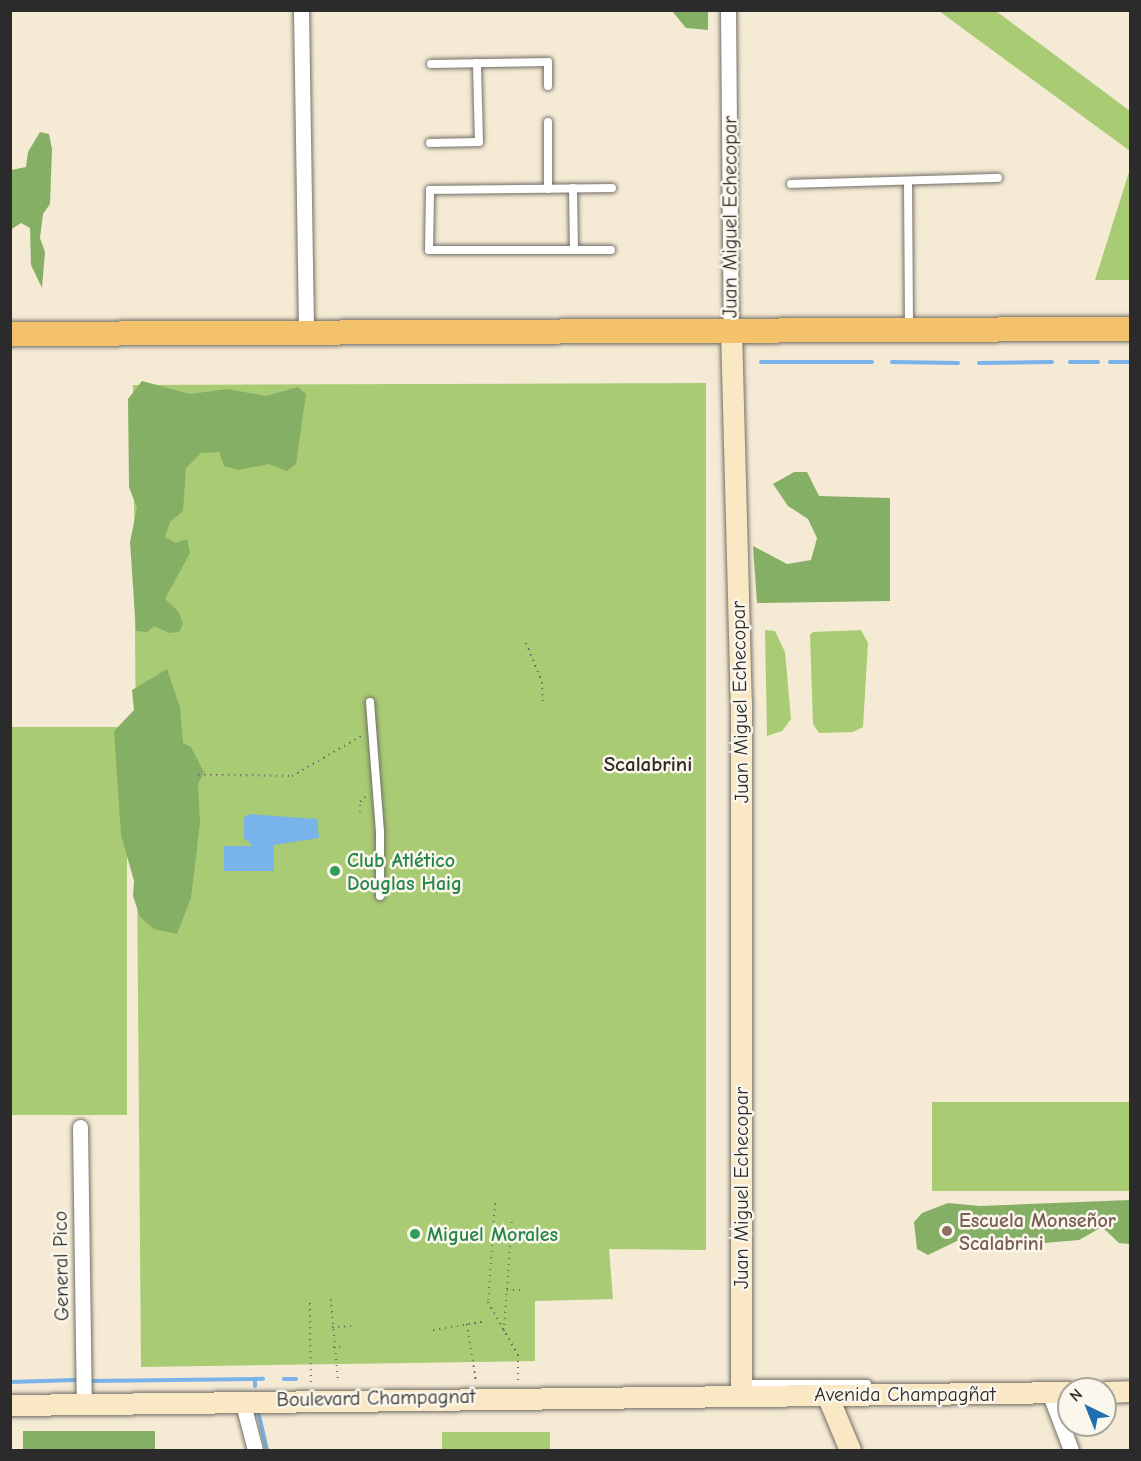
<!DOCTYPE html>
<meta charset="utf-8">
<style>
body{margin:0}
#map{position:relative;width:1141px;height:1461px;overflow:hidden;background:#f5ebd5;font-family:"Comic Neue",sans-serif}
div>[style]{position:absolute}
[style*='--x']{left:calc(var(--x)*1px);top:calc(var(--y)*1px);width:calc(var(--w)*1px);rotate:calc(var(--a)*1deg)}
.green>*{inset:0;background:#a9cb74;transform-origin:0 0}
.forest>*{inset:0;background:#86af66;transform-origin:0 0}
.water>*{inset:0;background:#78b3ea}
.stream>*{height:4px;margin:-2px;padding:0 2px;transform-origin:2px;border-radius:2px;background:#78b3ea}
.path>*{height:2px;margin-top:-1px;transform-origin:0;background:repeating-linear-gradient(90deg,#726e66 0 1.5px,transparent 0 6px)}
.roads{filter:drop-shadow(0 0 2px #726e66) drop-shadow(0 0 2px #726e66)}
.lane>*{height:8px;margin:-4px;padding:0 4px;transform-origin:4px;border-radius:4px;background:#fff}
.street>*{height:15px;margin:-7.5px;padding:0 7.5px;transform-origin:7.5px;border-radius:7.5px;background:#fff}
.secondary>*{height:21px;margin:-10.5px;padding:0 10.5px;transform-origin:10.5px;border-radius:10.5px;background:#fae7c3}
.primary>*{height:24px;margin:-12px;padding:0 12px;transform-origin:12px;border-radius:12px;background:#f3c26a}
.dots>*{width:16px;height:16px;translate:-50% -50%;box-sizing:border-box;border:3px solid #fbf7ec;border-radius:50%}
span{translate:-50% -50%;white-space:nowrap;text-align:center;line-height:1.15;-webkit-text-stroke:5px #fbf7ec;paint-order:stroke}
.street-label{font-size:20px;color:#2b2b2b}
.leisure-label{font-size:20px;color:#27864d;font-weight:700}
.left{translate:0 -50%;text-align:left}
.education-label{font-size:20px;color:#785e54;font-weight:700}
.neighbourhood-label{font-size:21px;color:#2b2b2b;font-weight:700}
.frame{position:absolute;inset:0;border:12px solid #2b2b2b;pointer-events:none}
.north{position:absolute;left:1057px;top:1377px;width:60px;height:60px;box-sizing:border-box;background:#fbf7ec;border:2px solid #a8a59f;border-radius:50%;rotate:317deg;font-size:16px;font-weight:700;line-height:24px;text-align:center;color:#2b2b2b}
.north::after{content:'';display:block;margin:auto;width:21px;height:27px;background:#1f6fb2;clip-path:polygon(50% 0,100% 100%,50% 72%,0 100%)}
</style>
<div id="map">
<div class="green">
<i style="clip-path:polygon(939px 11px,996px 11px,1130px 111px,1130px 151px)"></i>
<i style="clip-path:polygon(1130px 169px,1130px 280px,1095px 280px)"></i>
<i style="clip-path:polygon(706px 383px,706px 1250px,609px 1249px,613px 1299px,535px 1301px,535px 1361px,141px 1367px,133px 385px)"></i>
<i style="clip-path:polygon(765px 630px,775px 631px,785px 652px,791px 719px,782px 731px,767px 736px)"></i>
<i style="clip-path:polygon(861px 630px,868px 643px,863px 727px,853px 732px,819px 733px,813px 724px,810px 635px,813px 632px)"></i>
<i style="left:10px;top:727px;width:117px;height:388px"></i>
<i style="left:1130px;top:1102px;width:89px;height:198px;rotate:90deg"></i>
<i style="left:442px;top:1432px;width:108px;height:18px"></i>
</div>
<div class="forest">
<i style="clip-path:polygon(672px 11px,708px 11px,708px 30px,686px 28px)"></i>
<i style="clip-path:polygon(40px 132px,49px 134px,52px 149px,50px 204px,43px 214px,40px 238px,45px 252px,42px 288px,31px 265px,30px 228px,21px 223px,10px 230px,11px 170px,26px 167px,28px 152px)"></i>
<i style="clip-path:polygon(142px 381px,190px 394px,227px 389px,266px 396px,298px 387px,306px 394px,296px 464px,287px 471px,269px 464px,238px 470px,224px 466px,219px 452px,201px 453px,186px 468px,183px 511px,170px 522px,165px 537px,176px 543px,187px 539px,190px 553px,165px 599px,179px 612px,183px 624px,179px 632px,169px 633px,154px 626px,147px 632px,136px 631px,130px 542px,137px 508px,129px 487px,128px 399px)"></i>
<i style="clip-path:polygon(794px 472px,807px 472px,819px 496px,890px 498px,890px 601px,757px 603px,753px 546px,787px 564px,811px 560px,817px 538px,808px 519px,788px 506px,773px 484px)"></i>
<i style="clip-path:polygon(167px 669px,180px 707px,183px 743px,191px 747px,204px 772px,198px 784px,200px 823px,191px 898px,177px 934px,154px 929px,140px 917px,133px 896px,134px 881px,121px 835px,114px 731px,134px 710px,132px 690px)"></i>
<i style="clip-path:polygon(1130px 1200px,1130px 1244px,1119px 1243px,1102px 1227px,1079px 1240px,1044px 1243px,1017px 1237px,993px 1249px,976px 1248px,970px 1240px,963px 1238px,928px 1255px,917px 1249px,914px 1222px,922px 1213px,948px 1203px,980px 1206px)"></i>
<i style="left:23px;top:1431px;width:132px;height:19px"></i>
</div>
<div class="water">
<i style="clip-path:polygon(248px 814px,317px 819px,319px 838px,274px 845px,274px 871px,224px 871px,224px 846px,253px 846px,244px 838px,244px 818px)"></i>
</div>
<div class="stream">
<i style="--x:761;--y:362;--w:111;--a:0"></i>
<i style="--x:892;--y:362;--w:66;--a:0.9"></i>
<i style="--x:1070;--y:362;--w:28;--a:0"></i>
<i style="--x:1110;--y:362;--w:20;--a:0"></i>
<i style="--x:979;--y:363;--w:73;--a:-0.8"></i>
<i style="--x:255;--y:1379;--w:7;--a:90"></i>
<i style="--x:284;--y:1379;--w:12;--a:0"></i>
<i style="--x:89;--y:1381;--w:174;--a:-0.7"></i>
<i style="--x:10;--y:1382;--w:65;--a:-1.8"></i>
<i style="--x:258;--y:1411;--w:40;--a:77"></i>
</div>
<div class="path">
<i style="--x:526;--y:643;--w:42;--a:67.7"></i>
<i style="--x:542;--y:682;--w:19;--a:87"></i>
<i style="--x:198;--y:775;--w:94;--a:0.6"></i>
<i style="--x:292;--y:776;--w:82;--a:-30"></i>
<i style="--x:360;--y:812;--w:10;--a:-90"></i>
<i style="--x:360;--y:802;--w:8;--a:-45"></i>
<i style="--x:495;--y:1203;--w:99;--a:94"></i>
<i style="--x:488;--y:1302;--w:61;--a:60.5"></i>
<i style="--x:518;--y:1355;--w:27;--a:90"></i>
<i style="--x:507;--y:1290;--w:17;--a:0"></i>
<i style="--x:331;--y:1299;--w:84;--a:85.2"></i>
<i style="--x:310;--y:1303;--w:81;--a:89.3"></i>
<i style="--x:467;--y:1324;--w:59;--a:81.2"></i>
<i style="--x:332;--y:1327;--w:19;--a:-3"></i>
<i style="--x:433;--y:1330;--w:50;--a:-9.3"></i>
<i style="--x:504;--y:1331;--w:113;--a:-86"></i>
<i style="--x:333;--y:1347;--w:11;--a:0"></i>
</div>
<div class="roads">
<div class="lane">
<i style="--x:431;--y:64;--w:117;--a:-1"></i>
<i style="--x:548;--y:62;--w:24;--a:90"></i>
<i style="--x:548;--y:122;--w:67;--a:90"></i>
<i style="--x:430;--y:143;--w:49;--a:-1.2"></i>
<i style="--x:479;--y:142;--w:79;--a:-91.5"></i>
<i style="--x:908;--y:181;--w:147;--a:89.6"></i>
<i style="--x:791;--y:184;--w:207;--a:-1.7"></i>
<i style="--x:573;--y:188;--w:62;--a:89.1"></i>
<i style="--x:611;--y:250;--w:182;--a:180"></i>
<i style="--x:429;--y:250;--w:60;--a:-89"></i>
<i style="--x:430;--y:190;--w:182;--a:-0.6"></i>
<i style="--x:370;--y:702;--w:130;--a:85.6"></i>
<i style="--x:380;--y:832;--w:64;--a:90"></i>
<i style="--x:741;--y:1384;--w:126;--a:0"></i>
</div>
<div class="street">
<i style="--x:301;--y:10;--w:323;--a:89.1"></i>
<i style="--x:728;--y:10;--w:319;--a:89.5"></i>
<i style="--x:80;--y:1127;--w:277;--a:89.2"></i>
<i style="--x:1049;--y:1392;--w:62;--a:69.2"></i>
<i style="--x:242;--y:1400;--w:52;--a:75.4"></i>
</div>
<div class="secondary">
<i style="--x:731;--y:329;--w:371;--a:88.5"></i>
<i style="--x:741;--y:700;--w:695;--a:90"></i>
<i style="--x:1105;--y:1392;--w:25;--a:-2"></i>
<i style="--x:827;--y:1395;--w:60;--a:67.3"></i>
<i style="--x:10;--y:1405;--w:1059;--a:-0.7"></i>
</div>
<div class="primary">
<i style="--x:10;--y:334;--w:1120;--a:-0.26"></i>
</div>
</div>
<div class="dots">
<i style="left:335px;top:871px;background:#2e9e5b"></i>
<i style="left:947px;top:1231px;background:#8d6e63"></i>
<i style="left:415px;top:1234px;background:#2e9e5b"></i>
</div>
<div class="street-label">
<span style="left:730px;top:217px;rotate:-90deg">Juan Miguel Echecopar</span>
<span style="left:740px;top:702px;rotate:-91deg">Juan Miguel Echecopar</span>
<span style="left:741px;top:1188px;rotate:-90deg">Juan Miguel Echecopar</span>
<span style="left:61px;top:1266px;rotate:-91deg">General Pico</span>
<span style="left:905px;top:1394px">Avenida Champagñat</span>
<span style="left:376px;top:1398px;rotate:-1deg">Boulevard Champagnat</span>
</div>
<div class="leisure-label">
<span class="left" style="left:347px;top:872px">Club Atlético<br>Douglas Haig</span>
<span class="left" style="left:427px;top:1234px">Miguel Morales</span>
</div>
<div class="education-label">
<span class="left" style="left:959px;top:1232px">Escuela Monseñor<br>Scalabrini</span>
</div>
<div class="neighbourhood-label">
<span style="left:648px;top:764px">Scalabrini</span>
</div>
<div class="frame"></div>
<div class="north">N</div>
</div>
